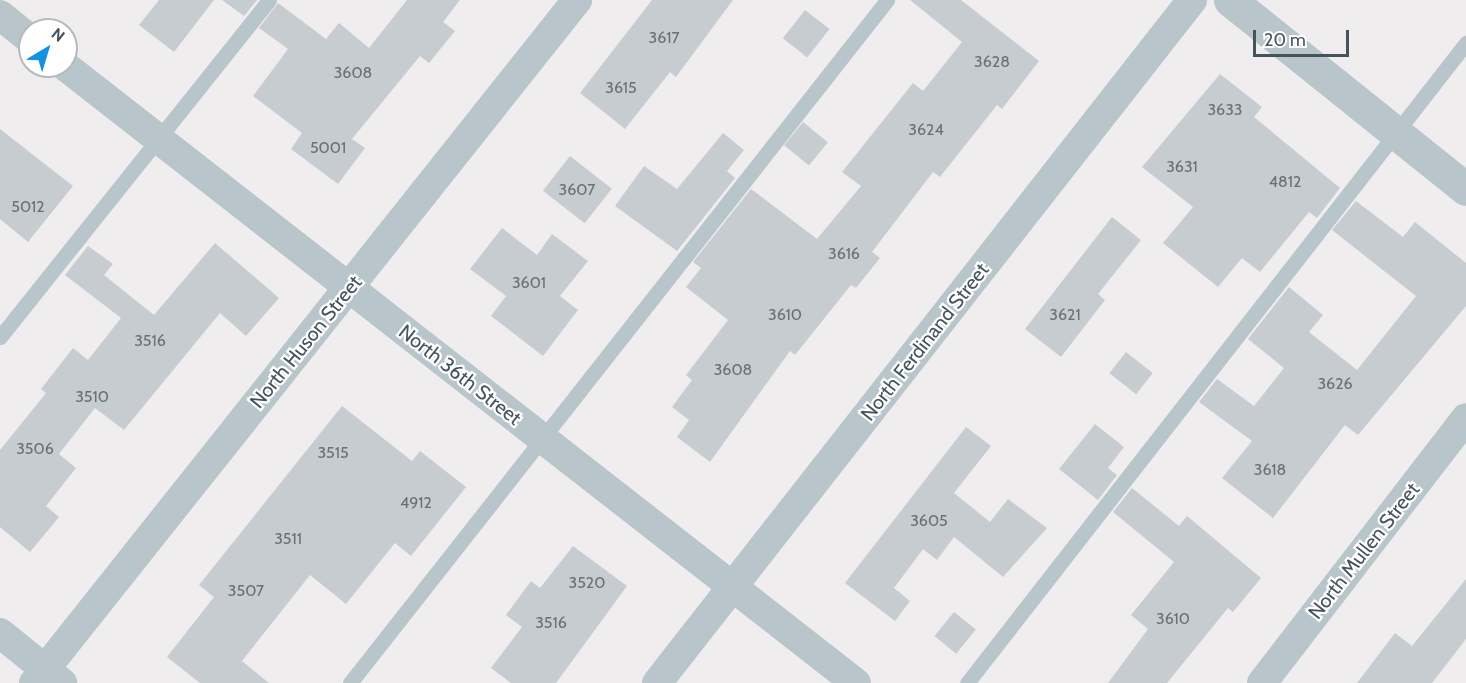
<!DOCTYPE html>
<style>
body{margin:0}
#map{position:relative;width:1466px;height:683px;overflow:hidden;background:#f0edee;font-family:Cabin,sans-serif}
div>[style]{position:absolute}
[style*='--x']{left:calc(var(--x)*1px);top:calc(var(--y)*1px);width:calc(var(--w)*1px);rotate:calc(var(--a)*1deg)}
.building>*{inset:0;background:#c7ccd1;transform-origin:0 0}
.service>*{height:15px;margin:-7.5px;padding:0 7.5px;transform-origin:7.5px;border-radius:7.5px;background:#b8c5cb}
.minor>*{height:30px;margin:-15px;padding:0 15px;transform-origin:15px;border-radius:15px;background:#b8c5cb}
.tertiary>*{height:33px;margin:-16.5px;padding:0 16.5px;transform-origin:16.5px;border-radius:16.5px;background:#b8c5cb}
span{translate:-50% -50%;white-space:nowrap;text-align:center;line-height:1.15;-webkit-text-stroke:4.5px #fff;paint-order:stroke}
.number-label{font-size:16px;color:#667278}
.number-label span{-webkit-text-stroke-width:0}
.street-label{font-size:20px;color:#45545b}
.north{position:absolute;left:18px;top:18px;width:60px;height:60px;box-sizing:border-box;background:#fff;border:2px solid #b5bbbd;border-radius:50%;rotate:38deg;font-size:16px;font-weight:700;line-height:24px;text-align:center;color:#45545b}
.north::after{content:'';display:block;margin:auto;width:21px;height:27px;background:#1391e5;clip-path:polygon(50% 0,100% 100%,50% 72%,0 100%)}
.scale{position:absolute;left:1253px;top:30px;width:96px;height:27px;box-sizing:border-box;border:3px solid #45545b;border-top:0;padding-left:8px;font-size:18px;line-height:21px;white-space:nowrap;color:#45545b;-webkit-text-stroke:4px #fff;paint-order:stroke}
</style>
<div id="map">
<div class="building">
<i style="clip-path:polygon(159px 0,214px 0,174px 52px,139px 25px)"></i>
<i style="clip-path:polygon(222px 0,257px 0,244px 16px)"></i>
<i style="clip-path:polygon(407px 0,460px 0,443px 22px,455px 31px,429px 63px,420px 56px,352px 139px,365px 148px,338px 184px,291px 149px,302px 133px,253px 96px,288px 49px,259px 28px,278px 3px,326px 39px,339px 23px,369px 48px)"></i>
<i style="clip-path:polygon(652px 0,733px 0,676px 77px,670px 72px,625px 129px,580px 93px)"></i>
<i style="clip-path:polygon(910px 0,961px 0,1039px 61px,1002px 109px,997px 105px,940px 177px,933px 172px,872px 252px,880px 258px,856px 288px,851px 285px,795px 355px,790px 351px,710px 462px,677px 437px,689px 420px,672px 407px,692px 380px,686px 375px,728px 320px,686px 287px,701px 268px,693px 262px,751px 189px,817px 239px,861px 186px,842px 172px,913px 83px,923px 91px,962px 42px)"></i>
<i style="left:805px;top:10px;width:31px;height:36px;rotate:38deg"></i>
<i style="clip-path:polygon(1220px 74px,1262px 107px,1254px 117px,1340px 188px,1317px 218px,1309px 212px,1260px 272px,1242px 258px,1218px 287px,1163px 243px,1193px 207px,1142px 167px)"></i>
<i style="left:803px;top:122px;width:32px;height:30px;rotate:39deg"></i>
<i style="clip-path:polygon(0 129px,73px 186px,28px 242px,0 219px)"></i>
<i style="clip-path:polygon(723px 133px,744px 150px,727px 171px,735px 178px,677px 251px,615px 206px,644px 166px,677px 189px)"></i>
<i style="left:570px;top:156px;width:53px;height:44px;rotate:38deg"></i>
<i style="clip-path:polygon(1356px 201px,1403px 237px,1415px 222px,1466px 263px,1466px 306px,1358px 435px,1345px 425px,1273px 518px,1222px 478px,1252px 441px,1199px 402px,1217px 379px,1254px 406px,1284px 368px,1248px 339px,1289px 287px,1323px 315px,1309px 332px,1357px 370px,1416px 296px,1332px 230px)"></i>
<i style="clip-path:polygon(1112px 217px,1141px 240px,1098px 294px,1105px 300px,1061px 357px,1025px 329px)"></i>
<i style="clip-path:polygon(502px 228px,537px 255px,552px 234px,588px 261px,560px 296px,578px 310px,543px 356px,491px 316px,506px 296px,470px 269px)"></i>
<i style="clip-path:polygon(215px 243px,279px 298px,246px 336px,220px 313px,124px 430px,95px 408px,59px 454px,76px 468px,46px 506px,59px 517px,30px 552px,0 527px,0 450px,46px 393px,41px 389px,73px 348px,88px 360px,121px 318px,65px 275px,88px 246px,113px 264px,104px 275px,154px 315px)"></i>
<i style="left:1126px;top:352px;width:34px;height:27px;rotate:38deg"></i>
<i style="clip-path:polygon(342px 406px,412px 461px,420px 451px,466px 487px,411px 556px,395px 543px,346px 604px,310px 575px,242px 661px,269px 683px,200px 683px,167px 657px,214px 597px,199px 585px)"></i>
<i style="clip-path:polygon(1095px 424px,1124px 447px,1108px 468px,1117px 475px,1098px 500px,1059px 469px)"></i>
<i style="clip-path:polygon(966px 427px,991px 446px,954px 493px,990px 522px,1008px 499px,1047px 528px,1003px 577px,954px 537px,937px 560px,923px 549px,894px 588px,910px 601px,895px 621px,845px 583px)"></i>
<i style="clip-path:polygon(1132px 488px,1179px 526px,1187px 516px,1261px 578px,1233px 612px,1228px 608px,1167px 683px,1108px 683px,1148px 629px,1131px 615px,1174px 562px,1113px 512px)"></i>
<i style="clip-path:polygon(573px 546px,627px 586px,556px 683px,511px 683px,491px 668px,522px 627px,506px 615px,531px 581px,540px 588px)"></i>
<i style="clip-path:polygon(1466px 579px,1466px 639px,1432px 683px,1357px 683px,1395px 633px,1412px 646px)"></i>
<i style="left:954px;top:612px;width:28px;height:31px;rotate:39deg"></i>
</div>
<div class="service">
<i style="--x:0;--y:337;--w:431;--a:-51.4"></i>
<i style="--x:350;--y:683;--w:869;--a:-51.82"></i>
<i style="--x:967;--y:683;--w:812;--a:-52.06"></i>
</div>
<div class="minor">
<i style="--x:0;--y:15;--w:38;--a:39"></i>
<i style="--x:65;--y:66;--w:1003;--a:37.96"></i>
<i style="--x:0;--y:633;--w:80;--a:38.9"></i>
<i style="--x:34;--y:683;--w:873;--a:-51.51"></i>
<i style="--x:657;--y:683;--w:868;--a:-51.93"></i>
<i style="--x:1262;--y:683;--w:334;--a:-52.4"></i>
</div>
<div class="tertiary">
<i style="--x:1230;--y:0;--w:302;--a:38.7"></i>
</div>
<div class="number-label">
<span style="left:664px;top:38px">3617</span>
<span style="left:992px;top:62px">3628</span>
<span style="left:353px;top:73px">3608</span>
<span style="left:621px;top:88px">3615</span>
<span style="left:1225px;top:110px">3633</span>
<span style="left:926px;top:130px">3624</span>
<span style="left:328px;top:148px">5001</span>
<span style="left:1182px;top:167px">3631</span>
<span style="left:1285px;top:182px">4812</span>
<span style="left:577px;top:190px">3607</span>
<span style="left:28px;top:207px">5012</span>
<span style="left:844px;top:254px">3616</span>
<span style="left:529px;top:283px">3601</span>
<span style="left:785px;top:315px">3610</span>
<span style="left:1065px;top:315px">3621</span>
<span style="left:150px;top:341px">3516</span>
<span style="left:733px;top:370px">3608</span>
<span style="left:1335px;top:384px">3626</span>
<span style="left:92px;top:397px">3510</span>
<span style="left:35px;top:449px">3506</span>
<span style="left:333px;top:453px">3515</span>
<span style="left:1270px;top:470px">3618</span>
<span style="left:416px;top:503px">4912</span>
<span style="left:929px;top:521px">3605</span>
<span style="left:288px;top:539px">3511</span>
<span style="left:587px;top:583px">3520</span>
<span style="left:246px;top:591px">3507</span>
<span style="left:1173px;top:619px">3610</span>
<span style="left:551px;top:623px">3516</span>
</div>
<div class="street-label">
<span style="left:306px;top:342px;rotate:-51deg">North Huson Street</span>
<span style="left:925px;top:342px;rotate:-52deg">North Ferdinand Street</span>
<span style="left:460px;top:375px;rotate:38deg">North 36th Street</span>
<span style="left:1364px;top:551px;rotate:-52deg">North Mullen Street</span>
</div>
<div class="north">N</div>
<div class="scale">20 m</div>
</div>
